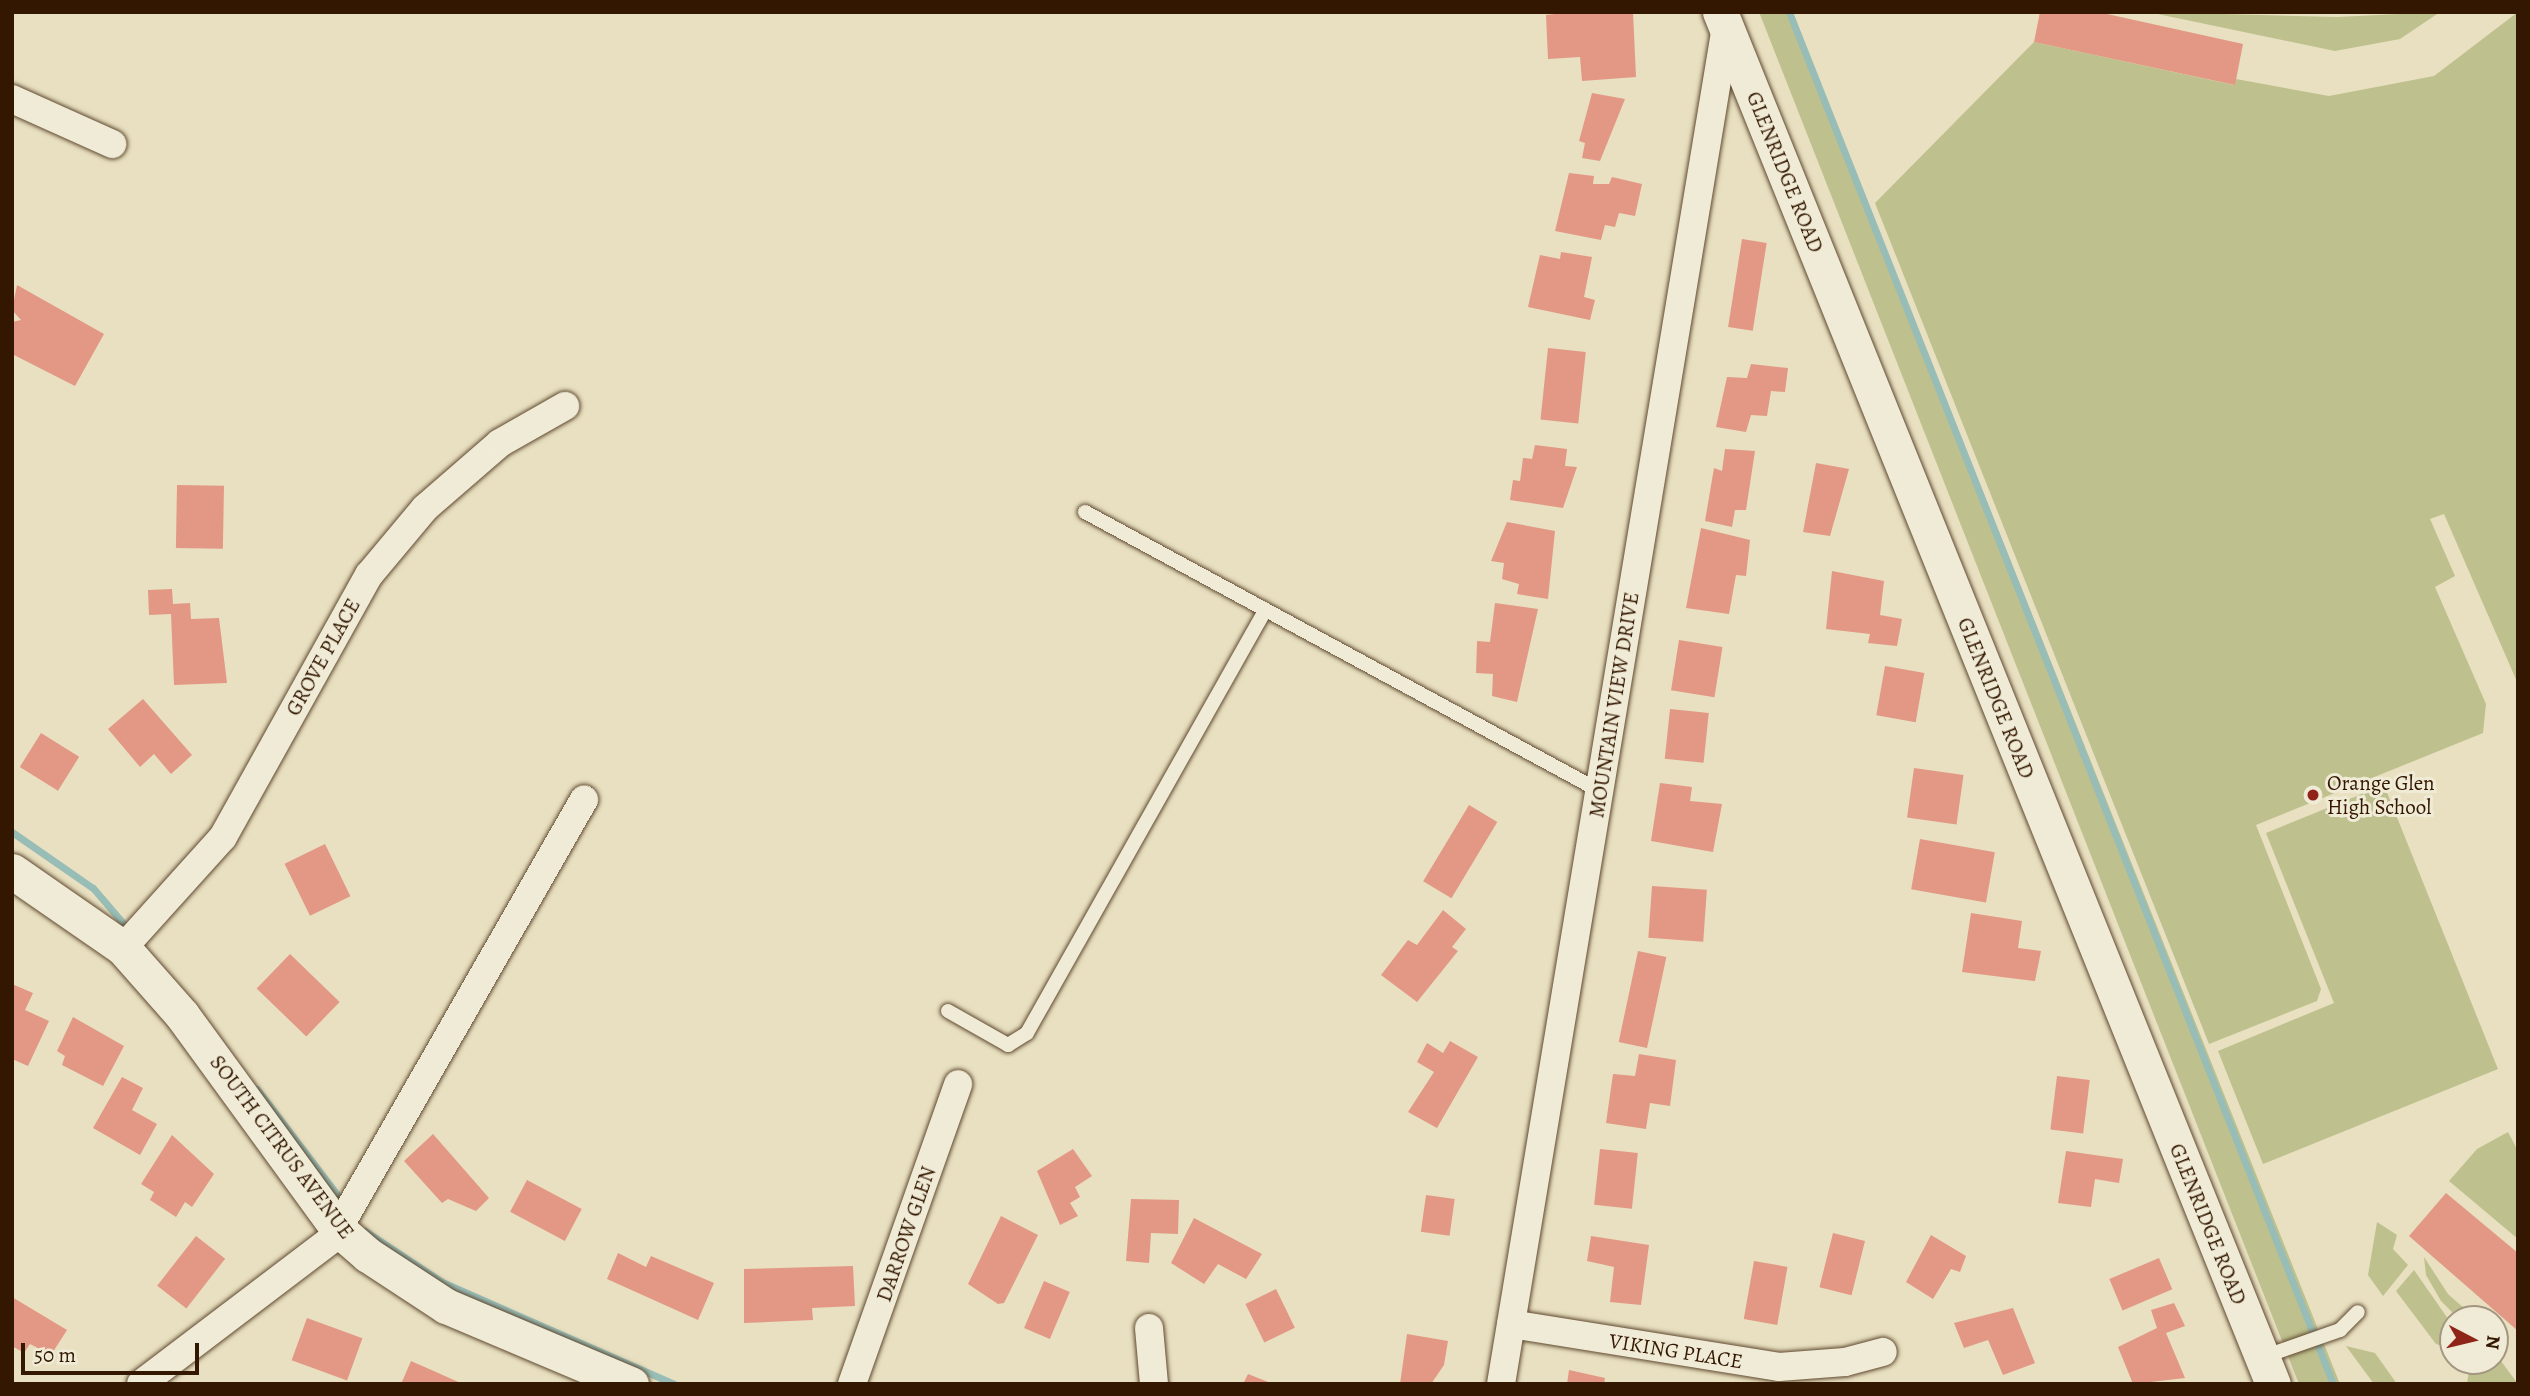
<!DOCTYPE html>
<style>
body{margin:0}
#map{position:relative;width:2530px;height:1396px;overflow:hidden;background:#e8e0c0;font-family:Alegreya,serif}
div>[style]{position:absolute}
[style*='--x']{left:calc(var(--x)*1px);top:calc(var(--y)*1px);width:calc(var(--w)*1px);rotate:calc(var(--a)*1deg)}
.green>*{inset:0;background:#bec08d}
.stream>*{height:7px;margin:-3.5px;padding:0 3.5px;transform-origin:3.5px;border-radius:3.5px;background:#97bdb6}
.building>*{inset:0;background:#e29884;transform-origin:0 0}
.roads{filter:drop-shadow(0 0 2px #604930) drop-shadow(0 0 2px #604930)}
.service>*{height:14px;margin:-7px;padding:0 7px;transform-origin:7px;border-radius:7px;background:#f0ebd6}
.minor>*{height:28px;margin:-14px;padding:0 14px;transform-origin:14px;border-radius:14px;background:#f0ebd6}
.tertiary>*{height:35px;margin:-17.5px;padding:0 17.5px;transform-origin:17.5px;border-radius:17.5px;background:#f0ebd6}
.dots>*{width:19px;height:19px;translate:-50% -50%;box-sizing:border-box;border:4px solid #f0ebd6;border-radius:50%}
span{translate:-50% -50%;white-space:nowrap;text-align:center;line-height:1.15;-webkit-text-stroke:6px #f0ebd6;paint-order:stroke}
.street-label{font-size:21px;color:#331700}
.poi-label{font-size:21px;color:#331700}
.left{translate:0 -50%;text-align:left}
.frame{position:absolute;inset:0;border:14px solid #331700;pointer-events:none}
.north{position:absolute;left:2439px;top:1305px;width:70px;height:70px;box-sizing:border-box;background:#f0ebd6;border:2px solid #a49680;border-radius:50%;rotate:97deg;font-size:19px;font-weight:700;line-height:28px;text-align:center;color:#331700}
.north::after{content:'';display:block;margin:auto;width:24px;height:32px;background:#8f2418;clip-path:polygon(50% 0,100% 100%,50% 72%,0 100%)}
.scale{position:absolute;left:21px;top:1343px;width:178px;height:32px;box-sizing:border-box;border:4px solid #331700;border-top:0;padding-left:9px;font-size:21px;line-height:24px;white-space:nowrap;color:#331700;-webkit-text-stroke:5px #f0ebd6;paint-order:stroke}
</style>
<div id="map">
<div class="green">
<i style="clip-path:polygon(1759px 12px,1791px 12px,2340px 1384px,2299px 1384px)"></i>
<i style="clip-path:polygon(2148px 12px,2337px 17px,2440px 12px,2400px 39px,2335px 51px)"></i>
<i style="clip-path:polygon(2518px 12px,2518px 684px,2444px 514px,2430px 519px,2455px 576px,2435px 587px,2486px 704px,2483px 733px,2256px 825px,2321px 989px,2317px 1001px,2209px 1044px,1875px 203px,2034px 42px,2234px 85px,2236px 79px,2329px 96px,2434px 76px)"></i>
<i style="clip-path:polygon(2384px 785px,2498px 1069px,2263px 1164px,2218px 1051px,2334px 1003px,2266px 833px)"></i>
<i style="clip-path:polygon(2508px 1132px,2518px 1151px,2518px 1239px,2449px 1181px,2477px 1149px)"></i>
<i style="clip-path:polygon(2377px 1222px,2397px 1235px,2393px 1249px,2408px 1265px,2383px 1296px,2368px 1275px)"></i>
<i style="clip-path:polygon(2424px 1257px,2448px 1294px,2476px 1319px,2459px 1319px,2441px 1301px,2426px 1275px)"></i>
<i style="clip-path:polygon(2414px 1270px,2453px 1326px,2453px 1349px,2436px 1344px,2396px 1291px)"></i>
<i style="clip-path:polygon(2346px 1346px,2375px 1353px,2397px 1384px,2374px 1384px)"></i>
<i style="clip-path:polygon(2495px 1353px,2518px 1384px,2467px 1384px,2470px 1361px,2495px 1361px)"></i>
</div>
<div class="stream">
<i style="--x:1789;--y:12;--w:1476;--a:68.37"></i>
<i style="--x:12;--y:832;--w:98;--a:34.7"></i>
<i style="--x:93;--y:888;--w:55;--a:49.4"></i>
<i style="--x:257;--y:1089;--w:146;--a:52.8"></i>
<i style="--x:365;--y:1231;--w:92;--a:33.5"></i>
<i style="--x:442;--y:1282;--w:253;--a:23.7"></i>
</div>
<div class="building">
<i style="clip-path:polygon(1573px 12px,1633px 12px,1636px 77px,1582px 81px,1580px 57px,1548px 59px,1546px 15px)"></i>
<i style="clip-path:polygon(2040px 12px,2098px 12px,2243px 44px,2235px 85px,2034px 42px)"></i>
<i style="clip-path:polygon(1592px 93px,1625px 99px,1600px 161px,1582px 158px,1585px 143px,1579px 141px)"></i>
<i style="clip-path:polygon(1569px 173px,1594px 176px,1593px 184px,1609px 184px,1612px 177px,1642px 184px,1635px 216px,1619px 213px,1615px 227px,1605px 225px,1601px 240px,1555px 231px)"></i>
<i style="left:1742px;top:239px;width:25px;height:89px;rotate:9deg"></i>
<i style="clip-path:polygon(1561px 252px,1592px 257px,1584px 297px,1595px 300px,1590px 320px,1528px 307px,1540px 255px,1560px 259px)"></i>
<i style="clip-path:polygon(17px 285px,104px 334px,75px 386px,12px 354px,12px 322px,21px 320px,12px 310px)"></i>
<i style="left:1548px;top:348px;width:38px;height:72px;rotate:6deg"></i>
<i style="clip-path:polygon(1751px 364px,1788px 368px,1785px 392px,1771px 391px,1767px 416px,1751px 415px,1746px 432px,1716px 427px,1727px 377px,1747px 378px)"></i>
<i style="clip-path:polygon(1535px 445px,1567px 449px,1565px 466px,1577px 467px,1563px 508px,1510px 500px,1513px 480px,1520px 481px,1523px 458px,1532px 459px)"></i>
<i style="clip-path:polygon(1725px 449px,1755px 451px,1746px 510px,1735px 510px,1732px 527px,1705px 521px,1714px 468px,1722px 471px)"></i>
<i style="clip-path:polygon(1816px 463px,1849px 469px,1830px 536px,1803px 532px)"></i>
<i style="left:177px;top:485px;width:47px;height:63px;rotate:1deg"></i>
<i style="clip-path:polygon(1507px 522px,1555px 531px,1548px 599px,1517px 594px,1519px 584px,1502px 579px,1504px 563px,1491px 561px)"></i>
<i style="clip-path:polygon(1701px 528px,1750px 540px,1746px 576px,1736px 575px,1729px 614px,1686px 608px)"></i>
<i style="clip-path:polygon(1832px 571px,1884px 581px,1880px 615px,1902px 619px,1897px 646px,1868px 643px,1870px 634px,1826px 629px)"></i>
<i style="clip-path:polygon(172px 589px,173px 604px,190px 603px,191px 619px,219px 618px,227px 683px,174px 685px,171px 614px,149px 615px,148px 590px)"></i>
<i style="clip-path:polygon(1495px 603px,1538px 609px,1517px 702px,1492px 696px,1493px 674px,1476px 673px,1477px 641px,1490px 642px)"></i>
<i style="left:1679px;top:640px;width:44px;height:51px;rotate:9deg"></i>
<i style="left:1885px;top:666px;width:40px;height:50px;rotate:10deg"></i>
<i style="clip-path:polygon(143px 699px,192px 755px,171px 774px,154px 754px,140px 767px,108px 729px)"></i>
<i style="left:1670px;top:709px;width:39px;height:50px;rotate:6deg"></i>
<i style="left:41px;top:733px;width:45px;height:40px;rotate:32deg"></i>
<i style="left:1914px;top:768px;width:50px;height:50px;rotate:8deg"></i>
<i style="clip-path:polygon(1660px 783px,1692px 787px,1690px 801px,1722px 804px,1713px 852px,1651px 841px)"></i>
<i style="left:1469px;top:805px;width:33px;height:89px;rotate:31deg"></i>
<i style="left:1920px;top:839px;width:76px;height:51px;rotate:10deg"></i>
<i style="left:325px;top:844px;width:58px;height:45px;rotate:64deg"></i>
<i style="left:1652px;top:886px;width:55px;height:52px;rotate:4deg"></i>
<i style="clip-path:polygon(1443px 910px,1466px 929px,1452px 947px,1458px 951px,1417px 1002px,1381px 975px,1408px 940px,1417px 945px)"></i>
<i style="clip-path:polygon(1971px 913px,2022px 921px,2018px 948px,2041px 951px,2035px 981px,1962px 972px)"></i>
<i style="left:1638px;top:951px;width:29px;height:93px;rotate:12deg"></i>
<i style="left:290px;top:954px;width:69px;height:48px;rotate:44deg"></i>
<i style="clip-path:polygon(12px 984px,33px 993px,25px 1010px,49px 1021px,28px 1066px,12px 1059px)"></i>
<i style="clip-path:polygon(73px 1017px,124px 1046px,103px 1086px,62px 1065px,65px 1056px,57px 1051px)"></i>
<i style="clip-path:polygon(1450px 1041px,1478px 1057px,1437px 1128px,1408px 1112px,1434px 1072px,1417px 1062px,1427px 1043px,1443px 1053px)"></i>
<i style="clip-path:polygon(1639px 1054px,1676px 1060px,1670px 1106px,1650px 1103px,1646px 1129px,1606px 1123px,1613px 1074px,1635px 1076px)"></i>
<i style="left:2057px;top:1076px;width:33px;height:54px;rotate:7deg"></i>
<i style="clip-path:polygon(122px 1077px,143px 1088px,132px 1110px,157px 1124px,140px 1155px,93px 1128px)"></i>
<i style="clip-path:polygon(433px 1134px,489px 1198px,476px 1211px,448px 1199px,442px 1203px,404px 1161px)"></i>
<i style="clip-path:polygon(172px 1135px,214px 1174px,192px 1207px,185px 1202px,176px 1217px,150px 1200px,154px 1192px,141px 1184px)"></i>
<i style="clip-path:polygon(1073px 1149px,1092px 1176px,1075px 1187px,1080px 1197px,1070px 1203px,1078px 1216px,1060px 1225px,1037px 1171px)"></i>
<i style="left:1600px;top:1149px;width:38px;height:56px;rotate:6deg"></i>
<i style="clip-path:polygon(2066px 1151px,2123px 1159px,2119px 1183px,2095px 1179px,2091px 1207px,2058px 1203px)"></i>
<i style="left:527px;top:1180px;width:62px;height:36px;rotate:28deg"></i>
<i style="clip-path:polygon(2446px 1193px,2518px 1253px,2518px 1331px,2409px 1236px)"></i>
<i style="left:1426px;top:1195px;width:29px;height:37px;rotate:8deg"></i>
<i style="clip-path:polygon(1131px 1199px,1179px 1200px,1178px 1234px,1151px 1233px,1149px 1263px,1126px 1261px)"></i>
<i style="clip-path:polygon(1001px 1216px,1038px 1235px,1004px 1303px,998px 1304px,968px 1284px)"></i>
<i style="clip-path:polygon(1194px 1218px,1262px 1254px,1246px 1279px,1218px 1264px,1204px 1284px,1171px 1263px)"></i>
<i style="left:1833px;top:1233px;width:33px;height:56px;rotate:14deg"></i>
<i style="clip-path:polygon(1931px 1235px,1966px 1256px,1960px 1272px,1951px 1269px,1933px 1299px,1906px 1282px)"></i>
<i style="left:196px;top:1236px;width:37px;height:63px;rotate:38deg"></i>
<i style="clip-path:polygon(1591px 1236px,1649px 1245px,1641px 1305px,1610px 1302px,1614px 1267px,1587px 1261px)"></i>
<i style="clip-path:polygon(618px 1253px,646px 1267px,651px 1256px,714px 1283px,698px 1320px,607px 1279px)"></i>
<i style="left:2159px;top:1258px;width:34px;height:54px;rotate:67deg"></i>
<i style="left:1754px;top:1261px;width:34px;height:59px;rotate:10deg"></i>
<i style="clip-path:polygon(853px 1266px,855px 1306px,812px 1308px,813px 1320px,744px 1323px,744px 1269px)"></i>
<i style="left:1044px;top:1281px;width:28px;height:51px;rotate:23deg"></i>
<i style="left:1276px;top:1289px;width:43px;height:34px;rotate:64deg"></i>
<i style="clip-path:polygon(12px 1297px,67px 1330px,51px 1355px,30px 1344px,24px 1353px,12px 1346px)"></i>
<i style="clip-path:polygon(2174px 1303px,2185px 1326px,2166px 1333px,2185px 1378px,2133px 1384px,2118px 1347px,2157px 1328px,2151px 1310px)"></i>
<i style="clip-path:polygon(2013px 1308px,2035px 1363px,2003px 1375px,1988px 1340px,1964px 1348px,1954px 1323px)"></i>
<i style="left:307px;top:1318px;width:59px;height:45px;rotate:20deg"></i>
<i style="clip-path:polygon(1407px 1334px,1448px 1341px,1444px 1365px,1431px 1384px,1400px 1384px)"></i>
<i style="clip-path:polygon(411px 1361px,463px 1384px,401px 1384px)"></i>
<i style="clip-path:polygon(1569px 1370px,1605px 1378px,1604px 1384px,1567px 1384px)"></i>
<i style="clip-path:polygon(1248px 1374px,1273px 1384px,1243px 1384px)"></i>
</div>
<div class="roads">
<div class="service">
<i style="--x:1085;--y:512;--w:586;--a:28.45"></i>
<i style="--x:948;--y:1011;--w:69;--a:29.5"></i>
<i style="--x:1008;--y:1045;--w:22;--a:-32"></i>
<i style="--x:1027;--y:1033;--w:481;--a:-60.6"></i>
<i style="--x:2263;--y:1357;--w:82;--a:-19.3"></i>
<i style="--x:2340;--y:1330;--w:25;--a:-45"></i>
</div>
<div class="minor">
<i style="--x:12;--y:99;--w:110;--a:24.2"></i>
<i style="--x:123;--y:948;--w:149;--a:-48"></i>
<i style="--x:223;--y:837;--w:300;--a:-60.9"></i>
<i style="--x:369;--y:575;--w:87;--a:-50.1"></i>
<i style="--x:425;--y:508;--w:99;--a:-40.9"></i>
<i style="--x:500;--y:443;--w:75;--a:-29.6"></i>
<i style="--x:338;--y:1229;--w:495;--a:-60.2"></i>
<i style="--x:1511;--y:1324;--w:271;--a:9.1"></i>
<i style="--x:1779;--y:1367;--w:66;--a:-4.3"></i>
<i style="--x:1845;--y:1362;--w:39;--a:-15"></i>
<i style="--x:1149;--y:1328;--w:56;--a:84.9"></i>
<i style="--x:141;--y:1384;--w:251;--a:-37.2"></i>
<i style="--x:852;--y:1384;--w:318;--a:-70.5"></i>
<i style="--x:1501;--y:1384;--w:1377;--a:-80.59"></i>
</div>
<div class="tertiary">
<i style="--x:1720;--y:12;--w:1479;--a:68.05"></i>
<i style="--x:12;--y:871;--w:135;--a:34.7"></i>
<i style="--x:123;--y:948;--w:89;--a:48.6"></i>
<i style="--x:182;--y:1015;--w:265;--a:53.9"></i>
<i style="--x:338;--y:1229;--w:40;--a:41"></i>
<i style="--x:368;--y:1255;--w:93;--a:33.2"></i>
<i style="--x:446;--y:1306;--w:201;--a:22.9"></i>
</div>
</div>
<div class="dots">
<i style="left:2313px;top:795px;background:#8f2418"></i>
</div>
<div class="street-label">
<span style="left:1785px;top:172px;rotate:68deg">GLENRIDGE ROAD</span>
<span style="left:323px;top:657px;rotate:-61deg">GROVE PLACE</span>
<span style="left:1996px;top:698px;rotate:68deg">GLENRIDGE ROAD</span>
<span style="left:1614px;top:705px;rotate:-81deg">MOUNTAIN VIEW DRIVE</span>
<span style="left:282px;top:1147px;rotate:53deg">SOUTH CITRUS AVENUE</span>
<span style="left:2208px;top:1224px;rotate:68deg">GLENRIDGE ROAD</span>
<span style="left:906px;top:1234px;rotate:-71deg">DARROW GLEN</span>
<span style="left:1676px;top:1351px;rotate:9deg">VIKING PLACE</span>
</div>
<div class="poi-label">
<span class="left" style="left:2327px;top:795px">Orange Glen<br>High School</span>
</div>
<div class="frame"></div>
<div class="north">N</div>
<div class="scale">50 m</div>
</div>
